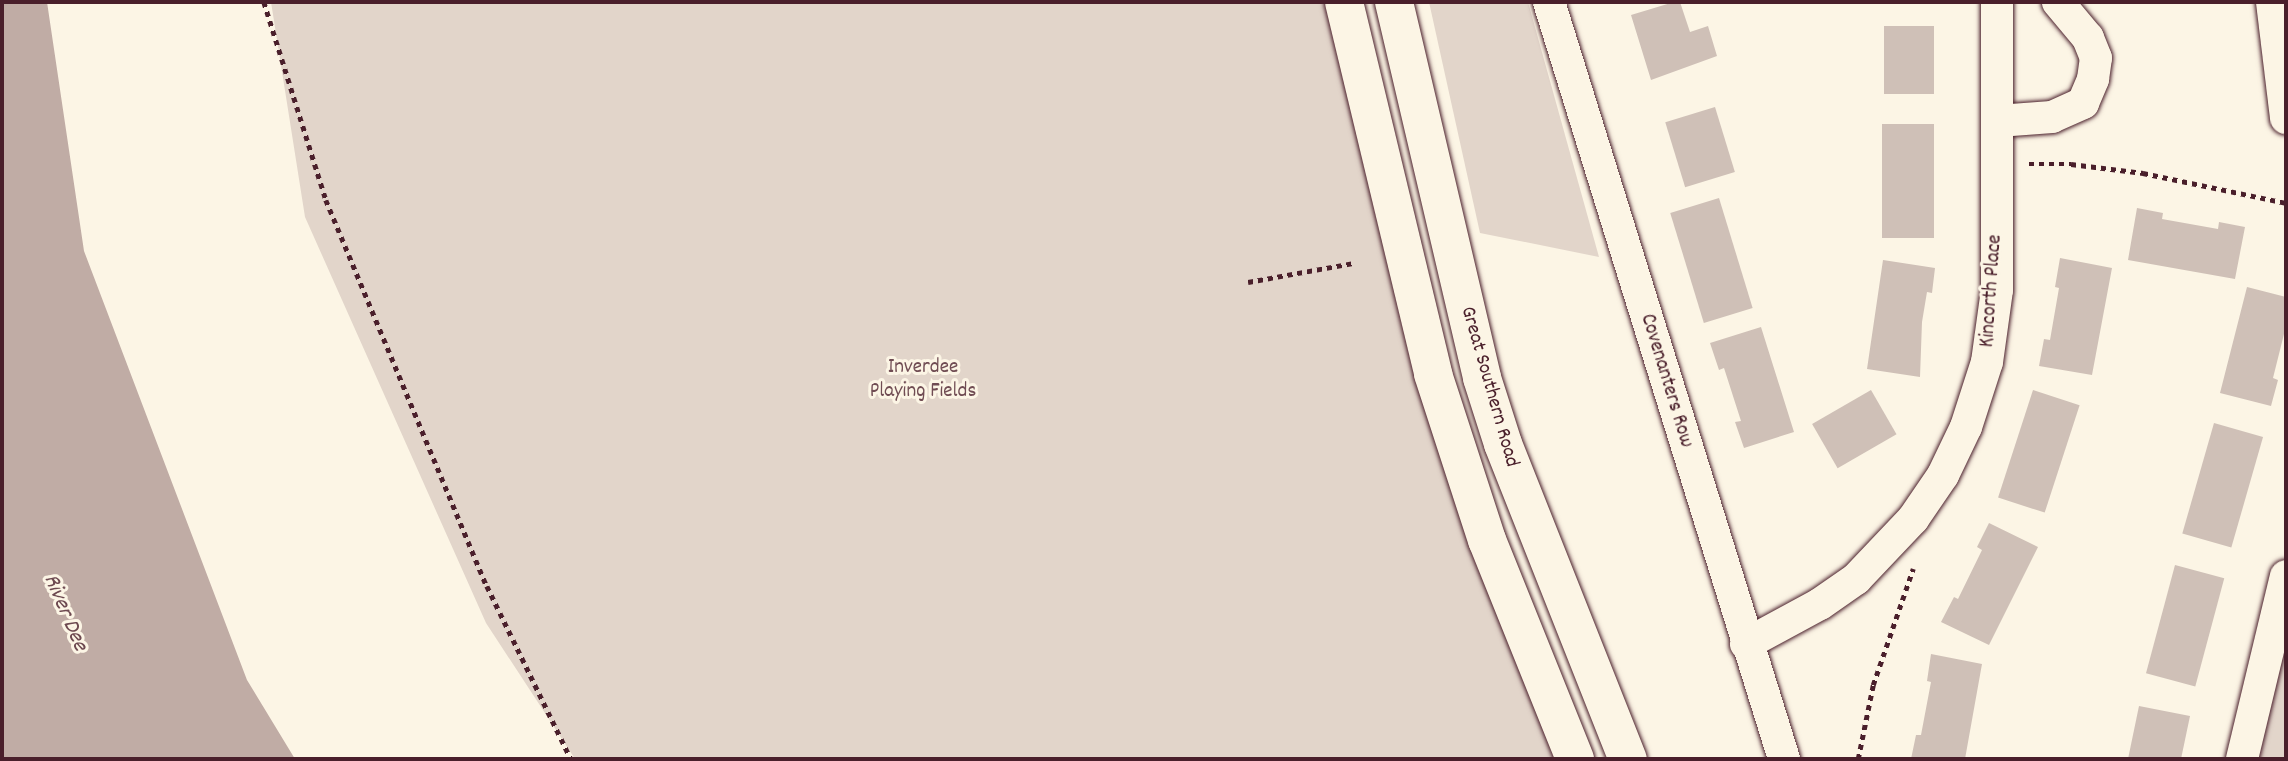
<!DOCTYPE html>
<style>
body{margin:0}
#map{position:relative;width:2288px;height:761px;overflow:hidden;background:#fcf5e5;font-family:Dekko,sans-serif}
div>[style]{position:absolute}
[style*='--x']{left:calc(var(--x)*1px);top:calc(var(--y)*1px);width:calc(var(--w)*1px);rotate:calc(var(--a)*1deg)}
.green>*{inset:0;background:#e2d5ca}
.water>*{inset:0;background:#c0aca5}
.building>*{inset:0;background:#cfc0b7;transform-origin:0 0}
.path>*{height:4.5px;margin-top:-2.25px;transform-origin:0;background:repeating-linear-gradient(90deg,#4a1f2b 0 5px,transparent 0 10px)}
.roads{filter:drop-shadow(0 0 2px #4a1f2b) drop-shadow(0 0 2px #4a1f2b)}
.minor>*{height:32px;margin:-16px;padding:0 16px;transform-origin:16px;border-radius:16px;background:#fcf5e5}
.major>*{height:38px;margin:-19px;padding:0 19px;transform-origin:19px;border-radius:19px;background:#fcf5e5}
span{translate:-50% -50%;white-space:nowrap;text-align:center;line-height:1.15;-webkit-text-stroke:6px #fcf5e5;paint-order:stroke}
.street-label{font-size:21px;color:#4a1f2b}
.park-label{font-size:21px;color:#704c53}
.water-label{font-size:23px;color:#6d4950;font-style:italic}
.frame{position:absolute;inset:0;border:4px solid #4a1f2b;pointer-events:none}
</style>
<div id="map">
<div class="green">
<i style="clip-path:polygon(271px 2px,1344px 2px,1380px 157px,1575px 759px,575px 759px,486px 623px,305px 217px)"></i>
<i style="clip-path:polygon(1429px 2px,1528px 2px,1599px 257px,1480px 233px)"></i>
<i style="clip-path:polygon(2286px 611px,2286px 759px,2242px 759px)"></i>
</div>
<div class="water">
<i style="clip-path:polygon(2px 2px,47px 2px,84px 251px,247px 680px,295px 759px,2px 759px)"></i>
</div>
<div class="building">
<i style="clip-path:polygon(1674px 2px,1680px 2px,1690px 32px,1708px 26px,1717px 56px,1651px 80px,1631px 15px)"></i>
<i style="left:1884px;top:26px;width:50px;height:68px"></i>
<i style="left:1715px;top:107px;width:68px;height:52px;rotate:73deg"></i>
<i style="left:1882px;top:124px;width:52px;height:114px"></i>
<i style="left:1719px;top:198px;width:115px;height:51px;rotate:73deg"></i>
<i style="clip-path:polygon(2137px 208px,2163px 213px,2162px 219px,2218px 229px,2219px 222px,2245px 227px,2235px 279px,2128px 260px)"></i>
<i style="clip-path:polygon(2060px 258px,2112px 268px,2092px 375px,2039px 366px,2044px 339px,2050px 340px,2059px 288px,2055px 287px)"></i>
<i style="clip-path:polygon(1883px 260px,1935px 268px,1932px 293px,1927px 292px,1922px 322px,1920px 377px,1867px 369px)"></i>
<i style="clip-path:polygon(2247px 287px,2286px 297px,2286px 326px,2273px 378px,2278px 380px,2271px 406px,2220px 393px)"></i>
<i style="clip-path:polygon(1761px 327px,1794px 432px,1744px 448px,1735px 422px,1741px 421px,1724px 368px,1719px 370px,1710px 343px)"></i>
<i style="left:1871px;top:390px;width:51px;height:68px;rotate:60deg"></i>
<i style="left:2033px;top:390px;width:49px;height:113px;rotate:18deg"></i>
<i style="left:2214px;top:423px;width:51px;height:115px;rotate:16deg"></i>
<i style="clip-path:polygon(1989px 523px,2038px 547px,1989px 645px,1941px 622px,1954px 597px,1958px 599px,1982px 550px,1977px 547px)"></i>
<i style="left:2175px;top:565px;width:51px;height:112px;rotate:15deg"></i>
<i style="clip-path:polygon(1931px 654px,1982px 664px,1965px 759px,1911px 759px,1916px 735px,1921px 735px,1931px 682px,1927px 681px)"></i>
<i style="clip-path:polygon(2139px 706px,2190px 716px,2181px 759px,2128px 759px)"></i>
</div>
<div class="path">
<i style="--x:264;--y:2;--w:207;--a:72.6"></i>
<i style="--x:326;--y:200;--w:418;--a:67.4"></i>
<i style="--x:487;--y:586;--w:192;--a:64.1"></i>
<i style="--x:2029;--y:164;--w:42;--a:0"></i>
<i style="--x:2071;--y:164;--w:73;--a:7.1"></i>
<i style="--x:2143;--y:173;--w:146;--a:11.8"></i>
<i style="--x:1248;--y:282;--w:108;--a:-10.2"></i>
<i style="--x:1858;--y:759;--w:76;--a:-78.5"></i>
<i style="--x:1873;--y:685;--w:123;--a:-71"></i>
</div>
<div class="roads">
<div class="minor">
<i style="--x:1549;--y:2;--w:793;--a:72.75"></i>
<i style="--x:2272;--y:2;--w:117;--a:83.1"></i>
<i style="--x:1998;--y:121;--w:54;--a:-4.2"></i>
<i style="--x:2052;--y:117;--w:34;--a:-24"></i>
<i style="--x:2083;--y:103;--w:26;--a:-67"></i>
<i style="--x:2093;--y:79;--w:21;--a:-82"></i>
<i style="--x:2096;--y:58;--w:22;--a:-112"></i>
<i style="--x:2088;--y:38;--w:47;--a:-129.8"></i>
<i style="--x:1746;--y:644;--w:84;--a:-28.4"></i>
<i style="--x:1820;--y:604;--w:44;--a:-34.8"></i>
<i style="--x:1856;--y:579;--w:83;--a:-46.5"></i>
<i style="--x:1913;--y:519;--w:53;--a:-55.7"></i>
<i style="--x:1943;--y:475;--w:53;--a:-64.4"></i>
<i style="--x:1966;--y:427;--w:68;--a:-72.1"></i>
<i style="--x:1987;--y:362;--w:73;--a:-82.1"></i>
<i style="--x:1997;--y:290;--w:288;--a:-90"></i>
<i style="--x:2242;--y:759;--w:188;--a:-76.5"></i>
</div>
<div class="major">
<i style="--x:1344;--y:2;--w:382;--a:76.5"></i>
<i style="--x:1433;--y:374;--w:175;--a:72"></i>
<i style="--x:1487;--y:540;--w:236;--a:68.1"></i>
<i style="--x:1394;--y:2;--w:386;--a:76.8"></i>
<i style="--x:1482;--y:378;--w:69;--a:72.3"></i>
<i style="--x:1503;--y:444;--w:339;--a:68.4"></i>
</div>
</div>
<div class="street-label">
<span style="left:1992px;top:291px;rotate:-86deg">Kincorth Place</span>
<span style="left:1666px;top:381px;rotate:73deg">Covenanters Row</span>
<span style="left:1489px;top:387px;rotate:74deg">Great Southern Road</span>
</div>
<div class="park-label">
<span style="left:923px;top:380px">Inverdee<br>Playing Fields</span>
</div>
<div class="water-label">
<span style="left:64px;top:613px;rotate:67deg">River Dee</span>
</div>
<div class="frame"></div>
</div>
